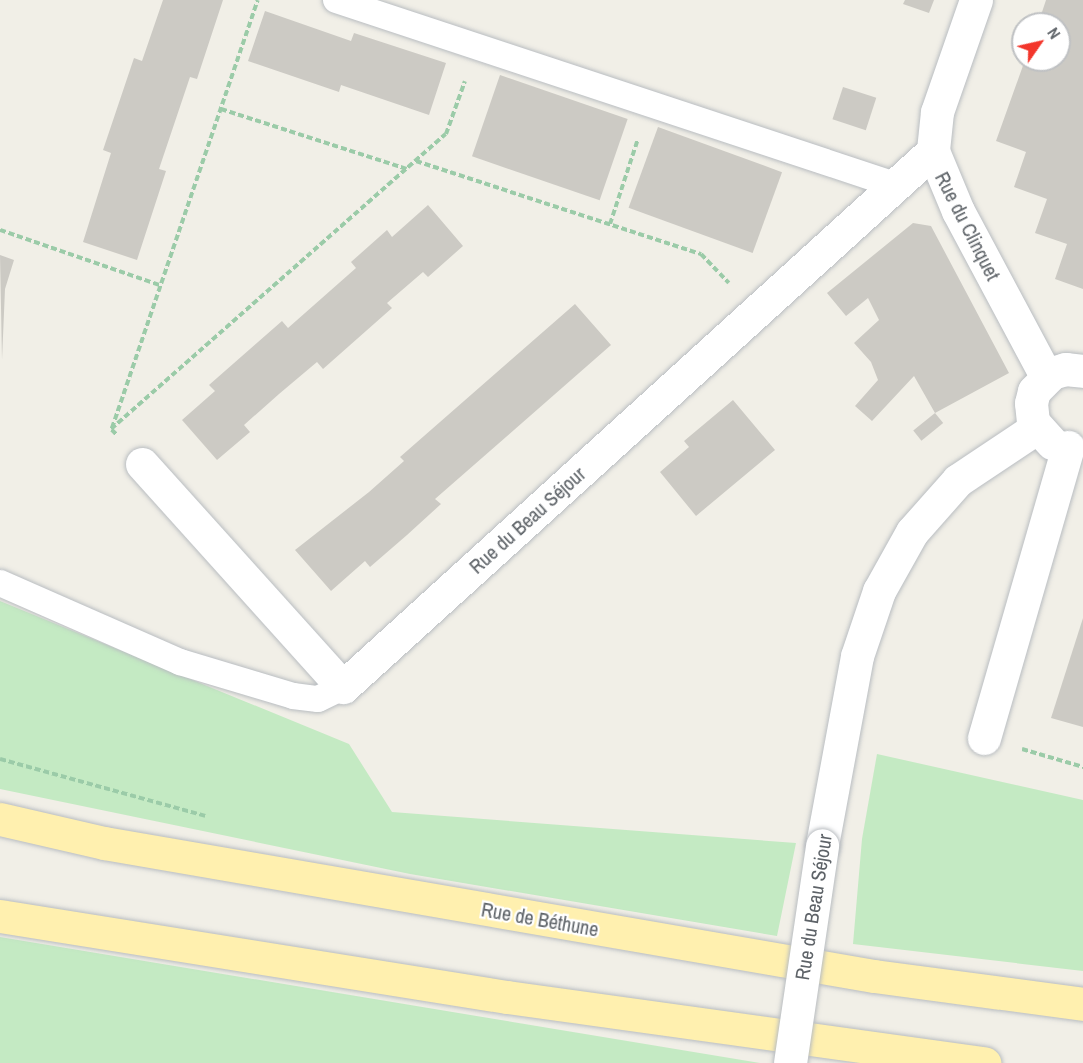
<!DOCTYPE html>
<meta charset="utf-8">
<style>
body{margin:0}
#map{position:relative;width:1083px;height:1063px;overflow:hidden;background:#f1efe7;font-family:"Archivo Narrow",sans-serif}
div>[style]{position:absolute}
[style*='--x']{left:calc(var(--x)*1px);top:calc(var(--y)*1px);width:calc(var(--w)*1px);rotate:calc(var(--a)*1deg)}
.green>*{inset:0;background:#c4eac3}
.building>*{inset:0;background:#cccac4;transform-origin:0 0}
.path>*{height:4px;margin-top:-2px;transform-origin:0;background:repeating-linear-gradient(90deg,#9bcba8 0 6px,transparent 0 9px)}
.roads{filter:drop-shadow(0 0 2px #b9bdc1) drop-shadow(0 0 2px #b9bdc1)}
.service>*{height:26px;margin:-13px;padding:0 13px;transform-origin:13px;border-radius:13px;background:#fff}
.minor>*{height:33px;margin:-16.5px;padding:0 16.5px;transform-origin:16.5px;border-radius:16.5px;background:#fff}
.primary>*{height:33px;margin:-16.5px;padding:0 16.5px;transform-origin:16.5px;border-radius:16.5px;background:#fff0af}
.bridges{filter:drop-shadow(0 0 2px #b9bdc1) drop-shadow(0 0 2px #b9bdc1)}
.minor-bridge>*{height:33px;margin:-16.5px;padding:0 16.5px;transform-origin:16.5px;border-radius:16.5px;background:#fff}
span{translate:-50% -50%;white-space:nowrap;text-align:center;line-height:1.15;-webkit-text-stroke:4.5px #fff;paint-order:stroke}
.street-label{font-size:20px;color:#5e6368}
.north{position:absolute;left:1011px;top:12px;width:60px;height:60px;box-sizing:border-box;background:#fff;border:2px solid #bfc1c3;border-radius:50%;rotate:56deg;font-size:16px;font-weight:700;line-height:24px;text-align:center;color:#5e6368}
.north::after{content:'';display:block;margin:auto;width:21px;height:27px;background:#f3362b;clip-path:polygon(50% 0,100% 100%,50% 72%,0 100%)}
</style>
<div id="map">
<div class="green">
<i style="clip-path:polygon(0 601px,349px 744px,392px 812px,796px 843px,777px 936px,410px 874px,0 789px)"></i>
<i style="clip-path:polygon(877px 754px,1083px 800px,1083px 971px,853px 944px,862px 839px)"></i>
<i style="clip-path:polygon(0 937px,760px 1063px,0 1063px)"></i>
</div>
<div class="building">
<i style="clip-path:polygon(163px 0,223px 0,197px 79px,190px 77px,159px 169px,166px 171px,137px 260px,83px 242px,111px 153px,103px 150px,134px 58px,142px 61px)"></i>
<i style="clip-path:polygon(905px 0,934px 0,929px 13px,903px 4px)"></i>
<i style="clip-path:polygon(1046px 0,1083px 0,1083px 289px,1055px 279px,1067px 244px,1035px 233px,1047px 199px,1014px 187px,1026px 152px,996px 141px,1025px 60px,1059px 60px,1059px 24px,1038px 24px)"></i>
<i style="clip-path:polygon(265px 11px,351px 41px,354px 33px,446px 63px,429px 115px,341px 85px,339px 92px,248px 61px)"></i>
<i style="left:500px;top:75px;width:135px;height:86px;rotate:19deg"></i>
<i style="left:843px;top:87px;width:35px;height:34px;rotate:18deg"></i>
<i style="left:658px;top:127px;width:132px;height:86px;rotate:20deg"></i>
<i style="clip-path:polygon(428px 205px,463px 246px,428px 277px,423px 272px,387px 303px,392px 308px,323px 369px,317px 362px,279px 394px,244px 425px,250px 432px,217px 460px,182px 420px,215px 391px,209px 385px,282px 321px,288px 328px,356px 268px,351px 262px,387px 230px,392px 237px)"></i>
<i style="clip-path:polygon(913px 223px,931px 226px,1009px 373px,935px 413px,914px 376px,872px 421px,855px 406px,878px 380px,871px 362px,854px 343px,879px 320px,868px 298px,846px 316px,827px 293px)"></i>
<i style="clip-path:polygon(0 255px,14px 260px,5px 289px,2px 360px)"></i>
<i style="clip-path:polygon(575px 304px,611px 345px,435px 499px,441px 504px,407px 535px,370px 567px,365px 561px,331px 591px,295px 550px,369px 492px,404px 461px,400px 457px)"></i>
<i style="clip-path:polygon(733px 400px,775px 450px,696px 516px,660px 472px,689px 447px,684px 441px)"></i>
<i style="left:935px;top:413px;width:13px;height:28px;rotate:51deg"></i>
<i style="clip-path:polygon(1083px 618px,1083px 727px,1051px 718px)"></i>
</div>
<div class="path">
<i style="--x:221;--y:109;--w:195;--a:17.9"></i>
<i style="--x:416;--y:161;--w:300;--a:18.1"></i>
<i style="--x:701;--y:254;--w:40;--a:46"></i>
<i style="--x:610;--y:224;--w:89;--a:-71.8"></i>
<i style="--x:0;--y:230;--w:169;--a:19"></i>
<i style="--x:112;--y:428;--w:452;--a:-71.2"></i>
<i style="--x:116;--y:434;--w:7;--a:-135"></i>
<i style="--x:111;--y:429;--w:446;--a:-41.4"></i>
<i style="--x:446;--y:134;--w:56;--a:-70.3"></i>
<i style="--x:1022;--y:749;--w:64;--a:16.4"></i>
<i style="--x:0;--y:759;--w:213;--a:15.5"></i>
</div>
<div class="roads">
<div class="service">
<i style="--x:336;--y:0;--w:589;--a:18.31"></i>
<i style="--x:0;--y:583;--w:197;--a:23.7"></i>
<i style="--x:180;--y:662;--w:118;--a:16.7"></i>
<i style="--x:293;--y:696;--w:25;--a:7"></i>
<i style="--x:318;--y:699;--w:28;--a:-26"></i>
</div>
<div class="minor">
<i style="--x:976;--y:0;--w:119;--a:109.2"></i>
<i style="--x:937;--y:112;--w:39;--a:96"></i>
<i style="--x:933;--y:151;--w:65;--a:67.4"></i>
<i style="--x:958;--y:211;--w:187;--a:61.9"></i>
<i style="--x:1052;--y:443;--w:28;--a:-132"></i>
<i style="--x:1033;--y:422;--w:19;--a:-96"></i>
<i style="--x:1031;--y:403;--w:12;--a:-76"></i>
<i style="--x:1034;--y:391;--w:25;--a:-45"></i>
<i style="--x:1052;--y:373;--w:14;--a:-17"></i>
<i style="--x:1065;--y:369;--w:18;--a:6"></i>
<i style="--x:142;--y:464;--w:300;--a:48"></i>
<i style="--x:343;--y:687;--w:797;--a:-42.25"></i>
<i style="--x:984;--y:738;--w:303;--a:-73.9"></i>
<i style="--x:822;--y:845;--w:192;--a:-79.5"></i>
<i style="--x:857;--y:656;--w:69;--a:-71.3"></i>
<i style="--x:879;--y:591;--w:68;--a:-60.8"></i>
<i style="--x:912;--y:532;--w:69;--a:-48.5"></i>
<i style="--x:958;--y:480;--w:94;--a:-33.7"></i>
</div>
<div class="primary">
<i style="--x:0;--y:819;--w:107;--a:13"></i>
<i style="--x:104;--y:843;--w:781;--a:9.8"></i>
<i style="--x:874;--y:976;--w:211;--a:7.6"></i>
<i style="--x:0;--y:916;--w:513;--a:9.08"></i>
<i style="--x:507;--y:997;--w:482;--a:7.9"></i>
</div>
</div>
<div class="bridges">
<div class="minor-bridge">
<i style="--x:790;--y:1063;--w:220;--a:-81.6"></i>
</div>
</div>
<div class="street-label">
<span style="left:968px;top:226px;rotate:63deg">Rue du Clinquet</span>
<span style="left:527px;top:520px;rotate:-42deg">Rue du Beau Séjour</span>
<span style="left:813px;top:907px;rotate:-81deg">Rue du Beau Séjour</span>
<span style="left:540px;top:919px;rotate:10deg">Rue de Béthune</span>
</div>
<div class="north">N</div>
</div>
